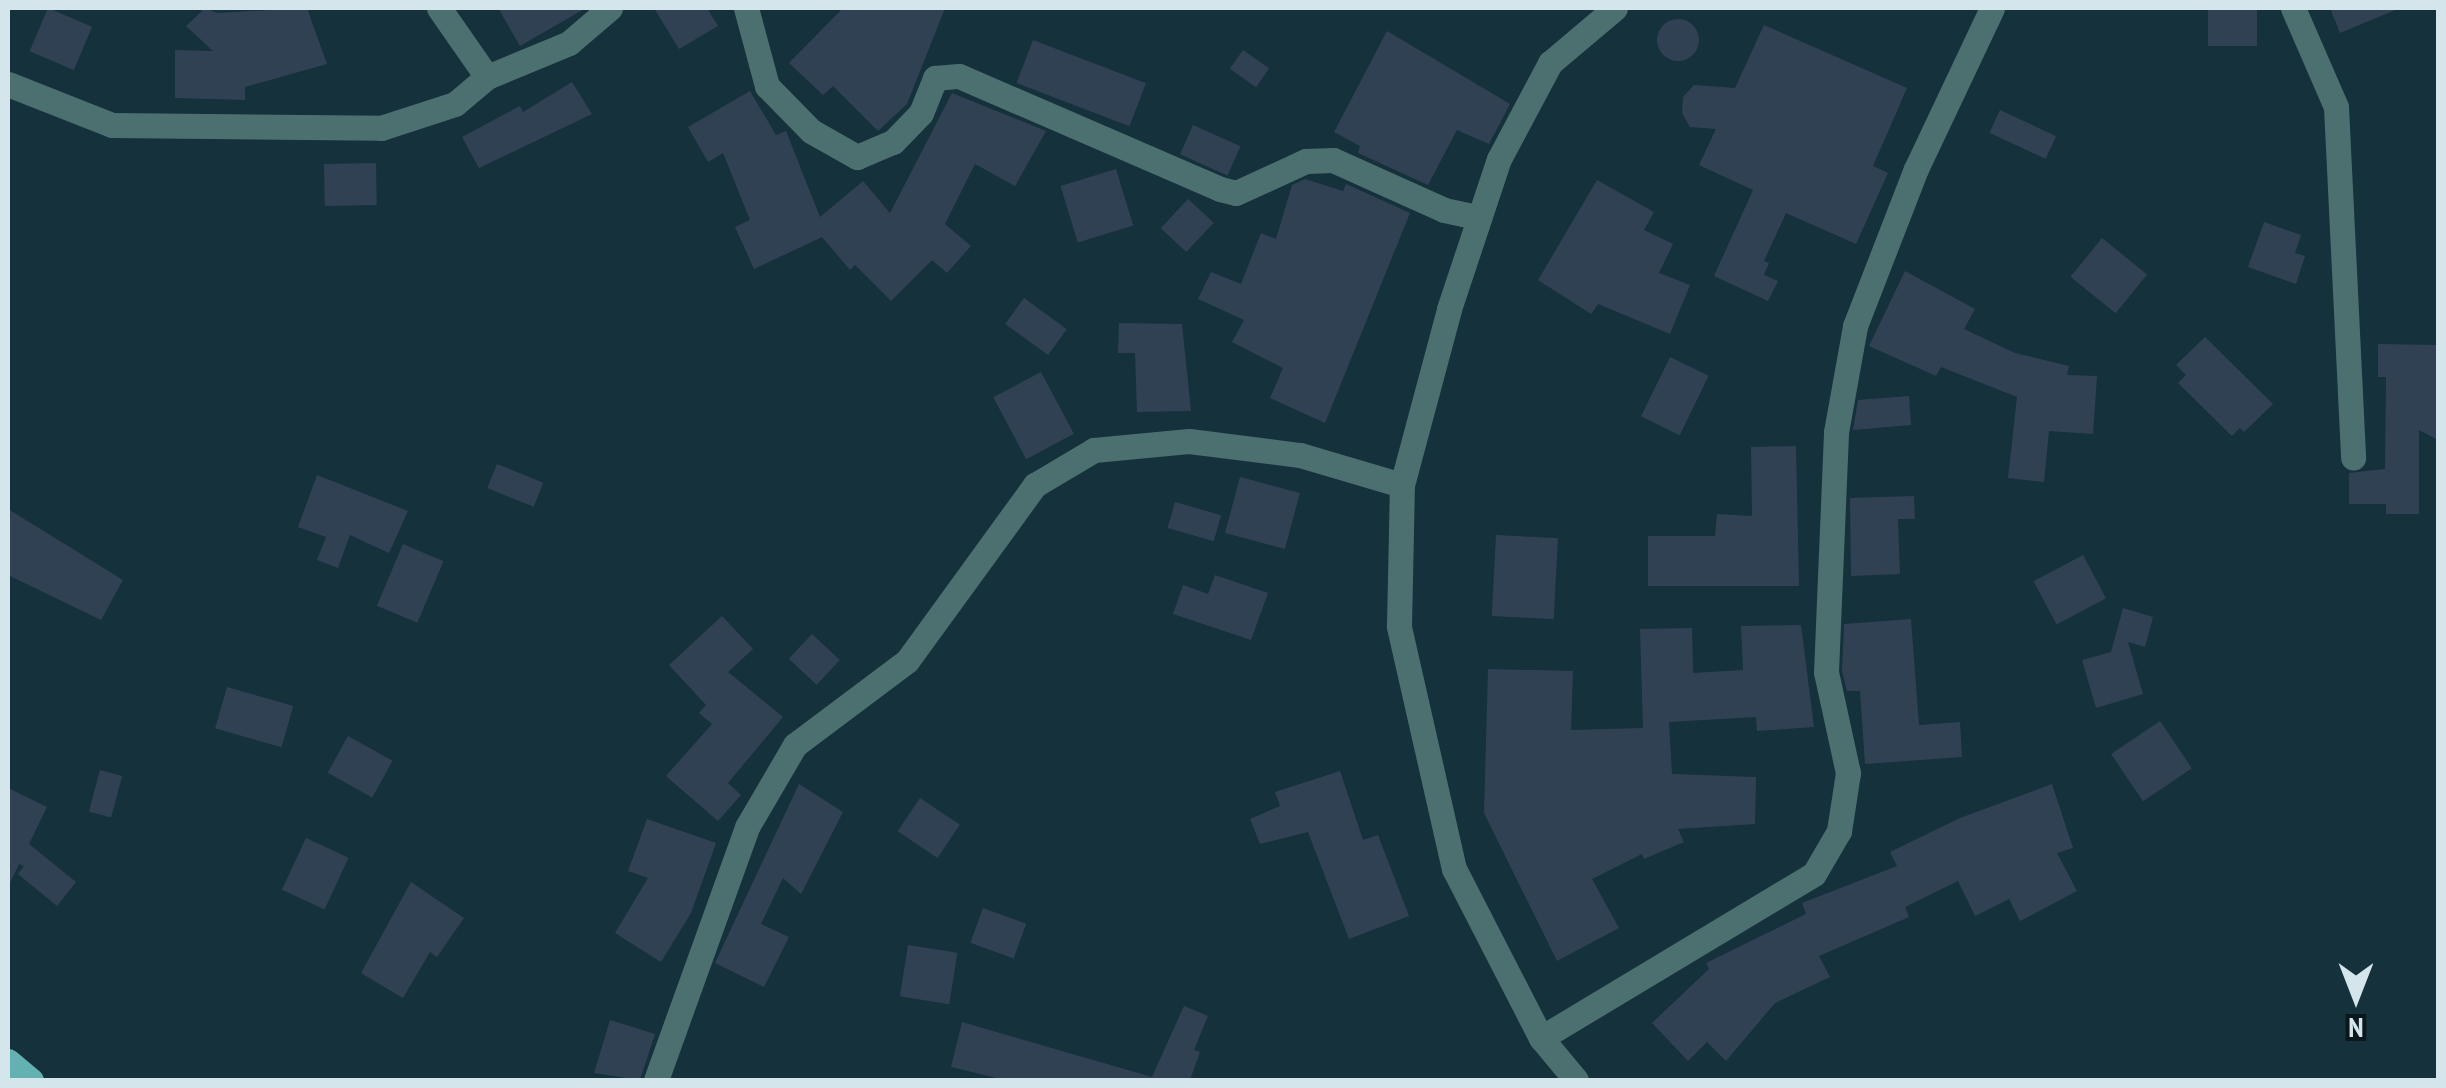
<!DOCTYPE html>
<style>
body{margin:0}
#map{position:relative;width:2446px;height:1088px;overflow:hidden;background:#15313c;font-family:"PT Sans Narrow",sans-serif}
div>[style]{position:absolute}
[style*='--x']{left:calc(var(--x)*1px);top:calc(var(--y)*1px);width:calc(var(--w)*1px);rotate:calc(var(--a)*1deg)}
.building>*{inset:0;background:#314154;transform-origin:0 0}
.round{border-radius:50%}
.minor>*{height:25px;margin:-12.5px;padding:0 12.5px;transform-origin:12.5px;border-radius:12.5px;background:#4c706f}
.major>*{height:25px;margin:-12.5px;padding:0 12.5px;transform-origin:12.5px;border-radius:12.5px;background:#63b2b1}
span{translate:-50% -50%;white-space:nowrap;text-align:center;line-height:1.15;-webkit-text-stroke:9px #0b171c;paint-order:stroke}
.frame{position:absolute;inset:0;border:10px solid #d5e5ec;pointer-events:none}
.north{position:absolute;left:2306px;top:948px;width:100px;height:100px;-webkit-text-stroke:8px #0b171c;paint-order:stroke;rotate:180deg;font-size:28px;font-weight:700;line-height:40px;text-align:center;color:#d5e5ec}
.north::after{content:'';display:block;margin:auto;width:35px;height:45px;background:#d5e5ec;clip-path:polygon(50% 0,100% 100%,50% 72%,0 100%)}
</style>
<div id="map">
<div class="building">
<i style="left:48px;top:8px;width:48px;height:47px;rotate:23deg"></i>
<i style="clip-path:polygon(205px 8px,217px 13px,307px 8px,327px 64px,245px 87px,245px 100px,175px 98px,175px 50px,213px 51px,186px 26px)"></i>
<i style="clip-path:polygon(498px 8px,586px 8px,520px 46px)"></i>
<i style="clip-path:polygon(654px 8px,707px 8px,718px 26px,679px 49px)"></i>
<i style="clip-path:polygon(843px 8px,945px 8px,907px 104px,878px 131px,833px 86px,823px 95px,789px 63px)"></i>
<i style="left:2208px;top:8px;width:49px;height:38px"></i>
<i style="clip-path:polygon(2330px 8px,2400px 8px,2340px 33px)"></i>
<i class="round" style="left:1657px;top:19px;width:42px;height:42px"></i>
<i style="clip-path:polygon(1764px 25px,1907px 88px,1873px 166px,1888px 173px,1856px 244px,1786px 213px,1764px 261px,1769px 263px,1764px 275px,1778px 281px,1768px 301px,1714px 276px,1753px 190px,1699px 165px,1716px 129px,1690px 127px,1682px 113px,1683px 97px,1694px 85px,1735px 88px)"></i>
<i style="clip-path:polygon(1387px 31px,1510px 104px,1489px 144px,1457px 130px,1428px 185px,1358px 153px,1360px 146px,1334px 132px)"></i>
<i style="left:1033px;top:40px;width:121px;height:46px;rotate:21deg"></i>
<i style="left:1243px;top:50px;width:32px;height:23px;rotate:35deg"></i>
<i style="clip-path:polygon(572px 82px,592px 114px,479px 168px,462px 137px,520px 106px,523px 112px)"></i>
<i style="clip-path:polygon(750px 91px,776px 135px,786px 131px,820px 217px,863px 181px,890px 213px,952px 93px,1046px 131px,1015px 186px,975px 164px,945px 224px,971px 246px,947px 273px,932px 260px,891px 301px,855px 265px,850px 270px,822px 237px,754px 269px,735px 227px,750px 220px,723px 153px,708px 162px,688px 127px)"></i>
<i style="left:2000px;top:110px;width:62px;height:25px;rotate:25deg"></i>
<i style="left:1193px;top:125px;width:52px;height:32px;rotate:24deg"></i>
<i style="left:376px;top:163px;width:42px;height:52px;rotate:89deg"></i>
<i style="left:1116px;top:169px;width:59px;height:58px;rotate:73deg"></i>
<i style="clip-path:polygon(1305px 179px,1343px 191px,1346px 184px,1410px 213px,1325px 423px,1270px 398px,1283px 368px,1232px 342px,1244px 320px,1198px 299px,1211px 272px,1241px 284px,1261px 233px,1276px 239px,1292px 185px)"></i>
<i style="clip-path:polygon(1597px 180px,1654px 212px,1644px 230px,1673px 244px,1659px 273px,1690px 285px,1670px 334px,1598px 304px,1591px 314px,1538px 280px)"></i>
<i style="left:1188px;top:199px;width:35px;height:40px;rotate:43deg"></i>
<i style="clip-path:polygon(2264px 222px,2301px 235px,2295px 253px,2305px 256px,2296px 284px,2248px 267px)"></i>
<i style="left:2102px;top:238px;width:58px;height:50px;rotate:39deg"></i>
<i style="clip-path:polygon(1905px 271px,1975px 309px,1964px 329px,2015px 353px,2069px 366px,2067px 375px,2097px 376px,2093px 434px,2049px 431px,2044px 482px,2008px 478px,2017px 397px,1941px 367px,1936px 376px,1869px 346px)"></i>
<i style="left:1024px;top:298px;width:53px;height:32px;rotate:36deg"></i>
<i style="clip-path:polygon(1119px 323px,1182px 324px,1191px 411px,1137px 412px,1135px 353px,1118px 353px)"></i>
<i style="clip-path:polygon(2205px 337px,2273px 404px,2244px 432px,2240px 428px,2232px 436px,2178px 383px,2186px 375px,2176px 365px)"></i>
<i style="clip-path:polygon(2378px 344px,2438px 345px,2438px 440px,2419px 430px,2419px 514px,2386px 514px,2386px 504px,2349px 504px,2349px 473px,2385px 469px,2386px 377px,2378px 377px)"></i>
<i style="left:1670px;top:357px;width:43px;height:66px;rotate:26deg"></i>
<i style="left:1041px;top:372px;width:70px;height:54px;rotate:62deg"></i>
<i style="clip-path:polygon(1909px 396px,1911px 425px,1853px 430px,1858px 400px)"></i>
<i style="clip-path:polygon(1796px 446px,1799px 586px,1648px 586px,1648px 536px,1715px 536px,1717px 514px,1752px 516px,1751px 447px)"></i>
<i style="left:497px;top:464px;width:50px;height:26px;rotate:22deg"></i>
<i style="clip-path:polygon(317px 475px,408px 511px,389px 553px,350px 535px,338px 568px,317px 560px,326px 537px,298px 527px)"></i>
<i style="left:1240px;top:477px;width:62px;height:58px;rotate:15deg"></i>
<i style="clip-path:polygon(1914px 496px,1915px 519px,1898px 519px,1900px 574px,1851px 576px,1850px 498px)"></i>
<i style="left:1175px;top:502px;width:48px;height:27px;rotate:16deg"></i>
<i style="clip-path:polygon(8px 509px,123px 580px,101px 620px,8px 575px)"></i>
<i style="left:1496px;top:535px;width:62px;height:81px;rotate:3deg"></i>
<i style="left:403px;top:544px;width:44px;height:67px;rotate:23deg"></i>
<i style="left:2083px;top:555px;width:49px;height:56px;rotate:62deg"></i>
<i style="clip-path:polygon(1215px 575px,1268px 593px,1251px 640px,1173px 614px,1183px 585px,1208px 594px)"></i>
<i style="clip-path:polygon(2123px 608px,2153px 617px,2145px 647px,2128px 642px,2143px 694px,2096px 708px,2082px 660px,2111px 652px)"></i>
<i style="clip-path:polygon(722px 616px,753px 649px,728px 672px,783px 717px,728px 783px,741px 795px,718px 821px,666px 776px,712px 724px,699px 713px,706px 705px,669px 665px)"></i>
<i style="clip-path:polygon(1911px 619px,1919px 725px,1960px 722px,1962px 757px,1865px 764px,1860px 691px,1847px 691px,1842px 671px,1844px 624px)"></i>
<i style="clip-path:polygon(1801px 625px,1814px 727px,1757px 731px,1756px 717px,1669px 722px,1672px 774px,1756px 777px,1755px 824px,1678px 829px,1684px 842px,1644px 859px,1642px 854px,1592px 879px,1619px 928px,1557px 961px,1484px 813px,1488px 669px,1573px 671px,1571px 730px,1643px 728px,1640px 629px,1692px 628px,1693px 673px,1743px 670px,1741px 626px)"></i>
<i style="left:812px;top:634px;width:38px;height:34px;rotate:43deg"></i>
<i style="left:227px;top:687px;width:69px;height:43px;rotate:16deg"></i>
<i style="left:2160px;top:721px;width:57px;height:59px;rotate:56deg"></i>
<i style="left:348px;top:736px;width:51px;height:42px;rotate:29deg"></i>
<i style="left:100px;top:770px;width:23px;height:43px;rotate:15deg"></i>
<i style="clip-path:polygon(1340px 771px,1363px 840px,1378px 835px,1409px 916px,1349px 939px,1308px 832px,1260px 844px,1250px 819px,1280px 806px,1275px 792px)"></i>
<i style="clip-path:polygon(799px 784px,843px 812px,801px 894px,783px 878px,761px 924px,789px 937px,764px 987px,715px 963px)"></i>
<i style="clip-path:polygon(2052px 784px,2073px 848px,2057px 853px,2077px 891px,2020px 921px,2009px 899px,1975px 916px,1958px 881px,1905px 907px,1909px 917px,1819px 956px,1830px 977px,1775px 1003px,1726px 1061px,1707px 1042px,1688px 1061px,1652px 1023px,1709px 969px,1706px 963px,1806px 914px,1802px 903px,1897px 866px,1890px 852px,1960px 818px)"></i>
<i style="clip-path:polygon(8px 788px,47px 807px,29px 844px,76px 882px,57px 906px,18px 874px,24px 866px,19px 864px,8px 887px)"></i>
<i style="left:920px;top:798px;width:48px;height:40px;rotate:34deg"></i>
<i style="clip-path:polygon(647px 819px,716px 843px,691px 913px,661px 962px,615px 933px,648px 878px,628px 871px)"></i>
<i style="left:306px;top:838px;width:47px;height:57px;rotate:25deg"></i>
<i style="clip-path:polygon(411px 882px,464px 918px,437px 957px,430px 952px,403px 998px,361px 973px)"></i>
<i style="left:983px;top:908px;width:46px;height:37px;rotate:20deg"></i>
<i style="left:908px;top:945px;width:50px;height:52px;rotate:9deg"></i>
<i style="clip-path:polygon(1184px 1006px,1208px 1016px,1194px 1050px,1200px 1052px,1190px 1080px,1005px 1080px,951px 1067px,962px 1022px,1152px 1077px)"></i>
<i style="clip-path:polygon(610px 1020px,655px 1034px,640px 1080px,594px 1073px)"></i>
</div>
<div class="minor">
<i style="--x:439;--y:8;--w:84;--a:55.2"></i>
<i style="--x:746;--y:8;--w:81;--a:74.9"></i>
<i style="--x:767;--y:86;--w:63;--a:45.6"></i>
<i style="--x:811;--y:131;--w:53;--a:29.5"></i>
<i style="--x:857;--y:157;--w:39;--a:-23"></i>
<i style="--x:893;--y:142;--w:40;--a:-46"></i>
<i style="--x:921;--y:113;--w:38;--a:-68"></i>
<i style="--x:935;--y:78;--w:24;--a:-5"></i>
<i style="--x:959;--y:76;--w:284;--a:23.4"></i>
<i style="--x:1220;--y:189;--w:16;--a:14"></i>
<i style="--x:1236;--y:193;--w:77;--a:-24.6"></i>
<i style="--x:1306;--y:161;--w:27;--a:-2"></i>
<i style="--x:1333;--y:160;--w:122;--a:24.2"></i>
<i style="--x:1444;--y:210;--w:35;--a:12"></i>
<i style="--x:2293;--y:8;--w:108;--a:66.5"></i>
<i style="--x:2336;--y:107;--w:351;--a:87.2"></i>
<i style="--x:8;--y:84;--w:112;--a:21.5"></i>
<i style="--x:112;--y:125;--w:269;--a:0.6"></i>
<i style="--x:381;--y:128;--w:78;--a:-18"></i>
<i style="--x:455;--y:104;--w:42;--a:-40.2"></i>
<i style="--x:487;--y:77;--w:89;--a:-22.5"></i>
<i style="--x:569;--y:43;--w:54;--a:-40.5"></i>
<i style="--x:1541;--y:1038;--w:318;--a:-31"></i>
<i style="--x:1814;--y:874;--w:50;--a:-59.8"></i>
<i style="--x:1839;--y:831;--w:59;--a:-81.2"></i>
<i style="--x:1848;--y:773;--w:103;--a:-102.3"></i>
<i style="--x:1826;--y:672;--w:240;--a:-87.6"></i>
<i style="--x:1836;--y:432;--w:108;--a:-79.8"></i>
<i style="--x:1855;--y:326;--w:168;--a:-68.8"></i>
<i style="--x:1916;--y:169;--w:178;--a:-64.7"></i>
<i style="--x:656;--y:1080;--w:269;--a:-70.2"></i>
<i style="--x:747;--y:827;--w:95;--a:-59.7"></i>
<i style="--x:795;--y:745;--w:140;--a:-36.9"></i>
<i style="--x:907;--y:661;--w:218;--a:-54"></i>
<i style="--x:1035;--y:485;--w:69;--a:-30.7"></i>
<i style="--x:1094;--y:450;--w:95;--a:-5.4"></i>
<i style="--x:1189;--y:441;--w:112;--a:7.2"></i>
<i style="--x:1300;--y:455;--w:106;--a:16.4"></i>
<i style="--x:1576;--y:1080;--w:55;--a:-129.8"></i>
<i style="--x:1541;--y:1038;--w:190;--a:-117.2"></i>
<i style="--x:1454;--y:869;--w:249;--a:-102.8"></i>
<i style="--x:1399;--y:626;--w:141;--a:-88.8"></i>
<i style="--x:1402;--y:485;--w:182;--a:-75"></i>
<i style="--x:1449;--y:309;--w:158;--a:-71.6"></i>
<i style="--x:1499;--y:159;--w:109;--a:-62"></i>
<i style="--x:1550;--y:63;--w:85;--a:-40.2"></i>
</div>
<div class="major">
<i style="--x:8;--y:1061;--w:30;--a:40"></i>
</div>
<div class="frame"></div>
<div class="north">N</div>
</div>
